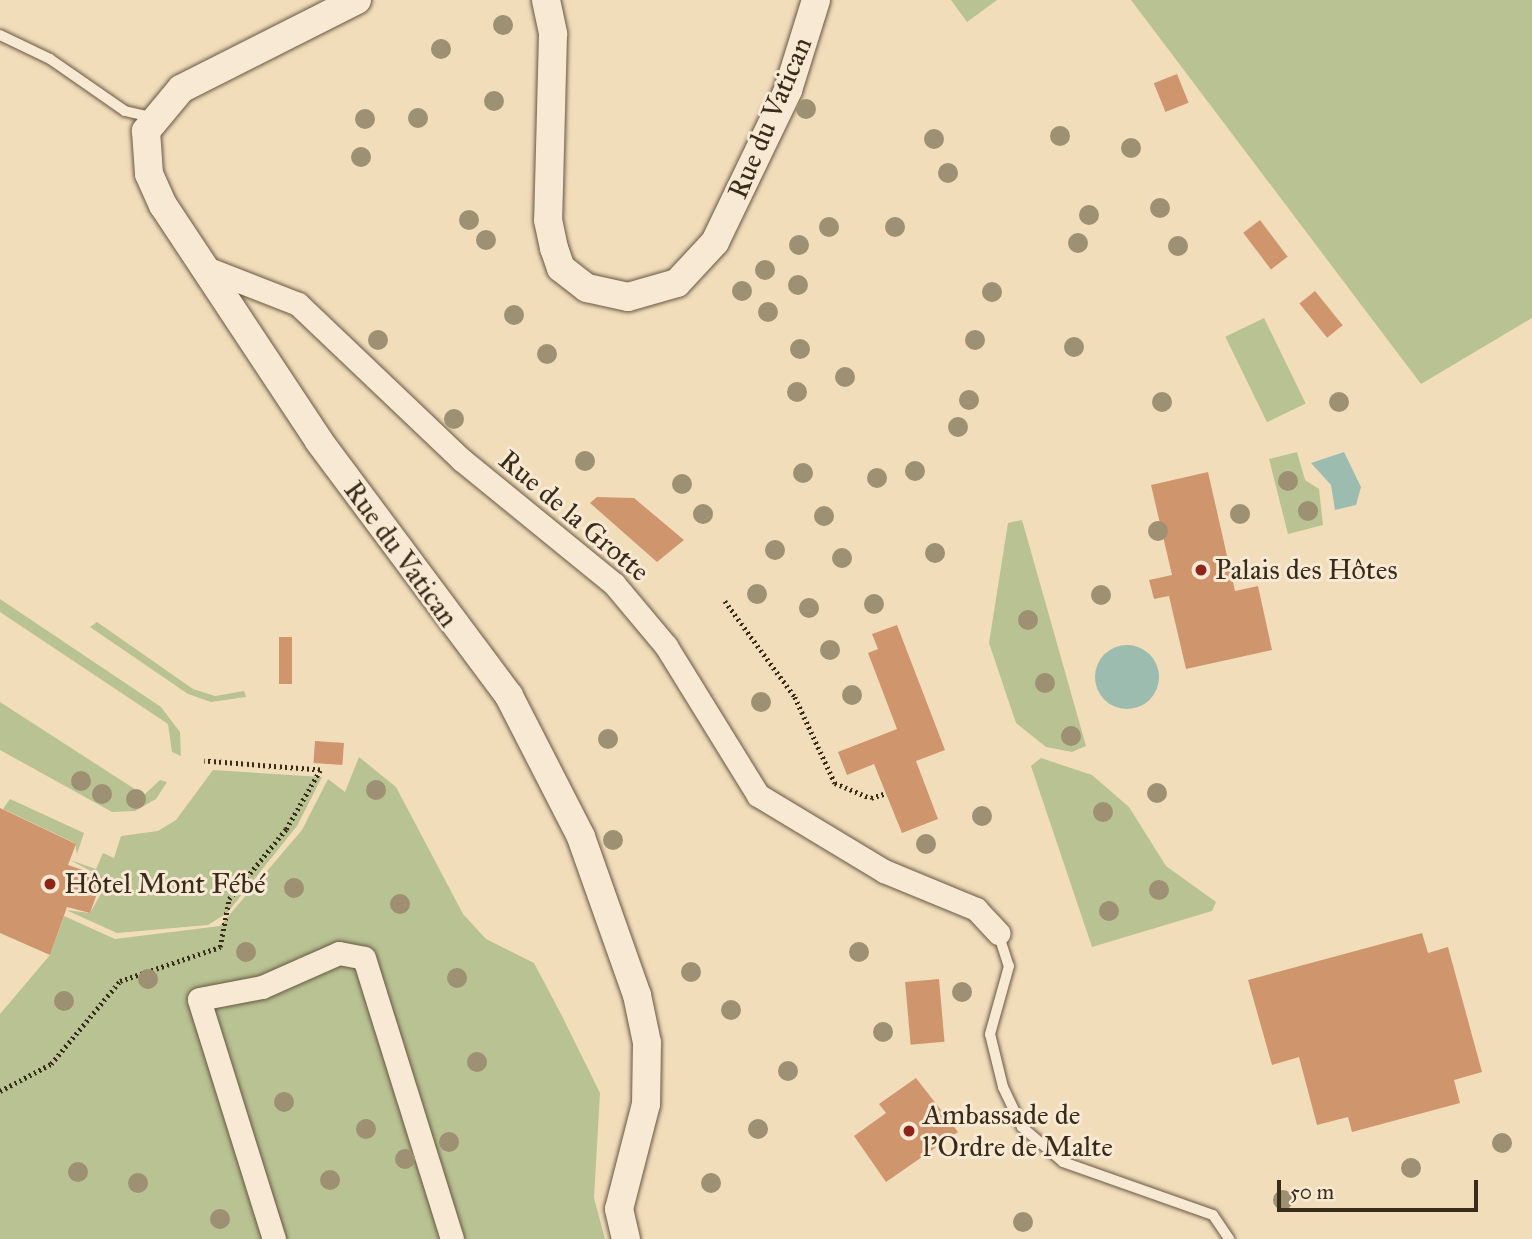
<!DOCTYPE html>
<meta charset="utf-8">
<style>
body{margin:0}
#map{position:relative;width:1532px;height:1239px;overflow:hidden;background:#f2ddbb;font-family:"IM FELL Great Primer",serif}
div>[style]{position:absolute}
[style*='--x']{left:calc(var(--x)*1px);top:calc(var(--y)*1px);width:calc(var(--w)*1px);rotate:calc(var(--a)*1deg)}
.green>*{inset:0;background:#b8c292;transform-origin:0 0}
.water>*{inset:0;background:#9bbcaf}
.round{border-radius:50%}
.building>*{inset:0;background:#cf956d;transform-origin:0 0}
.path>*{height:4.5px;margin-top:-2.25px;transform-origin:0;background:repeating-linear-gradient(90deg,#392b1a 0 2px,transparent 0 5.5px)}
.roads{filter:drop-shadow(0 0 2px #675842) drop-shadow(0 0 2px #675842)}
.service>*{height:10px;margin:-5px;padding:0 5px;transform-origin:5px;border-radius:5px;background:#f7e9d3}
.minor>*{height:23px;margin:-11.5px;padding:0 11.5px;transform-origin:11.5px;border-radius:11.5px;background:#f7e9d3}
.tertiary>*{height:28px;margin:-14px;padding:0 14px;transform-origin:14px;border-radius:14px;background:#f7e9d3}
.trees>*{width:20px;height:20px;margin:-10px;border-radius:50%;background:#9e9073}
.dots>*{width:19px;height:19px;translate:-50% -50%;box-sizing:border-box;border:4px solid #f7e9d3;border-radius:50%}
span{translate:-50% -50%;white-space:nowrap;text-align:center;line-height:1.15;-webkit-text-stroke:6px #f7e9d3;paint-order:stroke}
.street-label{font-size:28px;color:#392b1a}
.poi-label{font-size:28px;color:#392b1a}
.left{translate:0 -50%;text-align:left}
.scale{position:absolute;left:1277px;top:1180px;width:201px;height:32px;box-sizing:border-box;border:4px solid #392b1a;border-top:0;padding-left:9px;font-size:21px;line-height:24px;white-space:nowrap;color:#392b1a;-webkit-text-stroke:5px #f7e9d3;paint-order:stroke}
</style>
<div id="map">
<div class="green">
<i style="clip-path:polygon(951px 0,997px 0,967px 22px)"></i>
<i style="clip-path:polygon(1131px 0,1532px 0,1532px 318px,1421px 384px)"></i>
<i style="left:1264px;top:318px;width:95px;height:43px;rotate:64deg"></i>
<i style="clip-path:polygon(1297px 452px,1305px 480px,1319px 489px,1323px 525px,1288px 534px,1269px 459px)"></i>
<i style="clip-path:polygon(1022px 520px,1086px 746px,1072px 752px,1046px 747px,1016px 723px,989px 643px,1008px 523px)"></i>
<i style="clip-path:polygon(0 599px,161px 707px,180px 732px,181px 756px,172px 752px,168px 724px,0 612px)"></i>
<i style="clip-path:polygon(97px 622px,193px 689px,215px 696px,244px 691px,246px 697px,211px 702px,188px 694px,90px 627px)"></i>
<i style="clip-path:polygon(0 702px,144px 795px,160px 780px,167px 782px,156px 799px,135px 811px,112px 812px,0 750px)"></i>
<i style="clip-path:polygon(359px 757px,396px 787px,463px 914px,486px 939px,534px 963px,561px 1014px,600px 1093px,594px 1198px,605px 1239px,0 1239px,0 1014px,50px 955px,64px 916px,115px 939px,220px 926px,302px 830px,328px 779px,345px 792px)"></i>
<i style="clip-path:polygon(1041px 758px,1092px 775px,1129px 807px,1166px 866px,1216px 902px,1212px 911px,1092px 947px,1031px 766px)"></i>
<i style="clip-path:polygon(213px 770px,322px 777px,297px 826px,227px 913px,208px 925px,117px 933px,66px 910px,90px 913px,102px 892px,102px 877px,70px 860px,96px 869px,103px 853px,114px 858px,121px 836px,158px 831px,176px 820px)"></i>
<i style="clip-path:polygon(10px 799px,84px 833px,77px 854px,75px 843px,3px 809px)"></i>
</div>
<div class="water">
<i style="clip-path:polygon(1344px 452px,1361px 487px,1356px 505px,1335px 510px,1331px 485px,1311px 463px)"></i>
<i class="round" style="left:1095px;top:645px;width:64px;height:64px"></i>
</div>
<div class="building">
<i style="left:1177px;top:74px;width:31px;height:25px;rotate:68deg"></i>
<i style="left:1260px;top:220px;width:46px;height:21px;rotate:53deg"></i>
<i style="left:1315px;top:291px;width:44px;height:20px;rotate:51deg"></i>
<i style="clip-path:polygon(1208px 472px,1235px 591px,1258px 586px,1272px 650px,1186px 669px,1169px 596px,1154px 599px,1149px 580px,1172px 575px,1151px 485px)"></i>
<i style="clip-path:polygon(597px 497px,634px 498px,684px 540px,657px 562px,590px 503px)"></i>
<i style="clip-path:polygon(897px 625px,945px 750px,916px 761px,938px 819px,902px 833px,874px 764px,847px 775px,838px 752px,897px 729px,868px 653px,878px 649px,872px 634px)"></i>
<i style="left:279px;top:637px;width:13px;height:47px"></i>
<i style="left:315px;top:741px;width:29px;height:22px;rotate:4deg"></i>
<i style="clip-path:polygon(0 808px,76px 844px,68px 865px,103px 877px,90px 913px,67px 907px,50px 955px,0 933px)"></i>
<i style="clip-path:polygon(1422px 933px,1428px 953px,1448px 947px,1482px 1072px,1454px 1080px,1460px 1103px,1352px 1132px,1348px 1117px,1317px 1125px,1299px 1057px,1272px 1065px,1248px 980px)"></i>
<i style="left:939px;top:979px;width:63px;height:34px;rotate:85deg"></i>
<i style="clip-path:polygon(916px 1078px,958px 1132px,886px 1182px,854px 1136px,886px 1113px,879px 1104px)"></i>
</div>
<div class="path">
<i style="--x:725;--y:601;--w:119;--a:53.9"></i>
<i style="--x:795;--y:697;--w:95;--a:65.1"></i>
<i style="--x:835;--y:783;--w:39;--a:23"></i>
<i style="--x:871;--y:798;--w:16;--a:-18"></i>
<i style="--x:0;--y:1091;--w:58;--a:-27.9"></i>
<i style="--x:51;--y:1064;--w:108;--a:-50.3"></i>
<i style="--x:120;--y:981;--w:106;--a:-18.8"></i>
<i style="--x:220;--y:947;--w:49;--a:-79.4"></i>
<i style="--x:229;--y:899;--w:90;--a:-50.8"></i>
<i style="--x:286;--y:829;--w:68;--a:-60"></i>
<i style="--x:320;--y:770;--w:116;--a:-175.6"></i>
</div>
<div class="roads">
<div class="service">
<i style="--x:0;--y:35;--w:55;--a:25.6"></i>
<i style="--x:50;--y:59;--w:91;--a:34.7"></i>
<i style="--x:125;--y:111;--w:28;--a:13"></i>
<i style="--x:998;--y:933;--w:35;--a:72"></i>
<i style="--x:1009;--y:966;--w:71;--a:105.6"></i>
<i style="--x:990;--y:1034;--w:55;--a:76.2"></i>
<i style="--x:1003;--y:1087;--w:44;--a:64.6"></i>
<i style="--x:1022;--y:1127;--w:54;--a:40.5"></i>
<i style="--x:1063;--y:1162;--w:159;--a:19.5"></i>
<i style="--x:1213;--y:1215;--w:29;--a:56"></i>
</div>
<div class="minor">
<i style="--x:211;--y:270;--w:93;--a:21.3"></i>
<i style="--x:298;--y:304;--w:226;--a:43.6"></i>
<i style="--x:462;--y:460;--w:196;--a:39.2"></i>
<i style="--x:614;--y:584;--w:81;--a:50"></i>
<i style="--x:666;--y:646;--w:175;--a:58.3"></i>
<i style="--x:758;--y:795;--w:147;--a:31.1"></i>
<i style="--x:884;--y:871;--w:100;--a:22.4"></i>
<i style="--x:976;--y:909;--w:33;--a:47"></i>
<i style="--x:274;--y:1239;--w:251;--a:-107.4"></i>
<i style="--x:199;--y:999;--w:64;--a:-10.8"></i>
<i style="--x:262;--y:987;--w:84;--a:-23.8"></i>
<i style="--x:339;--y:953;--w:25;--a:11"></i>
<i style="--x:364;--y:958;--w:294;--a:72.6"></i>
</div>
<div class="tertiary">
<i style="--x:357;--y:0;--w:197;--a:153.2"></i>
<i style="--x:181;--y:89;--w:55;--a:129.8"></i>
<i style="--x:146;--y:131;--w:43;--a:86"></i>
<i style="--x:149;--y:174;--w:34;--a:66"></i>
<i style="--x:163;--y:205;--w:283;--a:56.5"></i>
<i style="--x:319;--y:441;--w:318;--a:53.3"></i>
<i style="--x:509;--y:696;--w:158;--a:62.9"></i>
<i style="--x:581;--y:837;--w:168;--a:70.5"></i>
<i style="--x:637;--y:995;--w:49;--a:78.2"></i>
<i style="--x:647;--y:1043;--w:61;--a:90.9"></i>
<i style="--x:646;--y:1104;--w:108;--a:104.4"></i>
<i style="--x:619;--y:1209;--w:31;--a:77"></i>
<i style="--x:546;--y:0;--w:35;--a:78"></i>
<i style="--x:553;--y:34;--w:186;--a:91.5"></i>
<i style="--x:548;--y:220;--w:29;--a:78"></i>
<i style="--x:554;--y:248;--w:21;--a:71"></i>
<i style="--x:561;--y:268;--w:33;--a:38"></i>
<i style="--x:587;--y:288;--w:42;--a:12.4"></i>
<i style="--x:628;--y:297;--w:51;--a:-15.9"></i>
<i style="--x:677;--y:283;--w:56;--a:-47.2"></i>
<i style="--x:715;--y:242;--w:169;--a:-64.3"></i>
<i style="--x:788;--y:90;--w:94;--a:-72.7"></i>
</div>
</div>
<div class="trees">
<i style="left:503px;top:25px"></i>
<i style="left:441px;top:49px"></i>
<i style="left:494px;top:101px"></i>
<i style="left:806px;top:109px"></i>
<i style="left:418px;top:118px"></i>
<i style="left:365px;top:119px"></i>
<i style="left:1060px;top:136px"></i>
<i style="left:934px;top:139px"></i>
<i style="left:1131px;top:148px"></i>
<i style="left:361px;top:157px"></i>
<i style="left:948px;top:173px"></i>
<i style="left:1160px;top:208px"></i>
<i style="left:1089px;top:215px"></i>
<i style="left:469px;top:220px"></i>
<i style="left:829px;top:227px"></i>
<i style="left:895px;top:227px"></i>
<i style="left:486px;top:240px"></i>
<i style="left:1078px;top:243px"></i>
<i style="left:799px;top:245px"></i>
<i style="left:1178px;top:246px"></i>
<i style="left:765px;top:270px"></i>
<i style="left:798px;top:285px"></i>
<i style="left:742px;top:291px"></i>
<i style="left:992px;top:292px"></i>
<i style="left:768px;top:312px"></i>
<i style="left:514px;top:315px"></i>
<i style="left:378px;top:340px"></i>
<i style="left:975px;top:340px"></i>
<i style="left:1074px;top:347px"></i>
<i style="left:800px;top:349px"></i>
<i style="left:547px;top:354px"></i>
<i style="left:845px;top:377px"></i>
<i style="left:797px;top:392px"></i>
<i style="left:969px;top:400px"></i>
<i style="left:1162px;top:402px"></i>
<i style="left:1339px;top:402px"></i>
<i style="left:454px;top:419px"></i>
<i style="left:958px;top:427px"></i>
<i style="left:585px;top:461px"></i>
<i style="left:915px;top:471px"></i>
<i style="left:803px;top:473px"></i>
<i style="left:877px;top:478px"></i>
<i style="left:1288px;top:481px"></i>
<i style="left:682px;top:484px"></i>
<i style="left:1308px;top:511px"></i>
<i style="left:703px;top:514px"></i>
<i style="left:1240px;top:514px"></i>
<i style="left:824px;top:516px"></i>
<i style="left:1158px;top:531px"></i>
<i style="left:775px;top:550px"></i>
<i style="left:935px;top:553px"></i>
<i style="left:842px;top:558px"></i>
<i style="left:757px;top:594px"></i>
<i style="left:1101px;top:595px"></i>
<i style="left:874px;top:604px"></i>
<i style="left:809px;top:608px"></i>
<i style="left:1028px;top:620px"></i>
<i style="left:830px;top:650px"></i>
<i style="left:1045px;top:683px"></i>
<i style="left:852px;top:695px"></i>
<i style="left:761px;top:702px"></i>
<i style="left:1071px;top:736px"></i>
<i style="left:608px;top:739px"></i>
<i style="left:81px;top:781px"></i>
<i style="left:376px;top:790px"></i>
<i style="left:1157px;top:793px"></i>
<i style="left:102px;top:794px"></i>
<i style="left:136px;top:799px"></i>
<i style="left:1103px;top:812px"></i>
<i style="left:982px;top:816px"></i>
<i style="left:613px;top:840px"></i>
<i style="left:926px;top:844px"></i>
<i style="left:294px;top:888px"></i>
<i style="left:1159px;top:890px"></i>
<i style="left:400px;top:904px"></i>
<i style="left:1109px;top:911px"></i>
<i style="left:246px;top:952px"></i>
<i style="left:859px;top:952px"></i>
<i style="left:691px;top:972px"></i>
<i style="left:457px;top:978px"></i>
<i style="left:148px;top:979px"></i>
<i style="left:962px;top:992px"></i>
<i style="left:64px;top:1001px"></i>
<i style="left:731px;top:1010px"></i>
<i style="left:883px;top:1032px"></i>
<i style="left:477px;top:1062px"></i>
<i style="left:788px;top:1071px"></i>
<i style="left:284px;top:1102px"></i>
<i style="left:366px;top:1129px"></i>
<i style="left:758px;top:1129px"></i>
<i style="left:449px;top:1142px"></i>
<i style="left:1502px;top:1143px"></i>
<i style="left:405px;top:1159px"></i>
<i style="left:1411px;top:1168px"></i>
<i style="left:78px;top:1172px"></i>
<i style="left:330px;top:1180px"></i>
<i style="left:138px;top:1183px"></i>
<i style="left:711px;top:1183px"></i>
<i style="left:1283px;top:1200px"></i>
<i style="left:220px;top:1219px"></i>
<i style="left:1023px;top:1222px"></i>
</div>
<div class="dots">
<i style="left:1201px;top:570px;background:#8f2418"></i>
<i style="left:50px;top:884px;background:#8f2418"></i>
<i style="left:909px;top:1131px;background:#8f2418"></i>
</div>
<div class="street-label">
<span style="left:770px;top:118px;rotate:-67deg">Rue du Vatican</span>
<span style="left:574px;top:516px;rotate:40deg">Rue de la Grotte</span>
<span style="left:401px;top:554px;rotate:54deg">Rue du Vatican</span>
</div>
<div class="poi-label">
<span class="left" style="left:1215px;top:570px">Palais des Hôtes</span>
<span class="left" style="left:64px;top:884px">Hôtel Mont Fébé</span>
<span class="left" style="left:923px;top:1131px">Ambassade de<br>l'Ordre de Malte</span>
</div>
<div class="scale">50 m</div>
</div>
